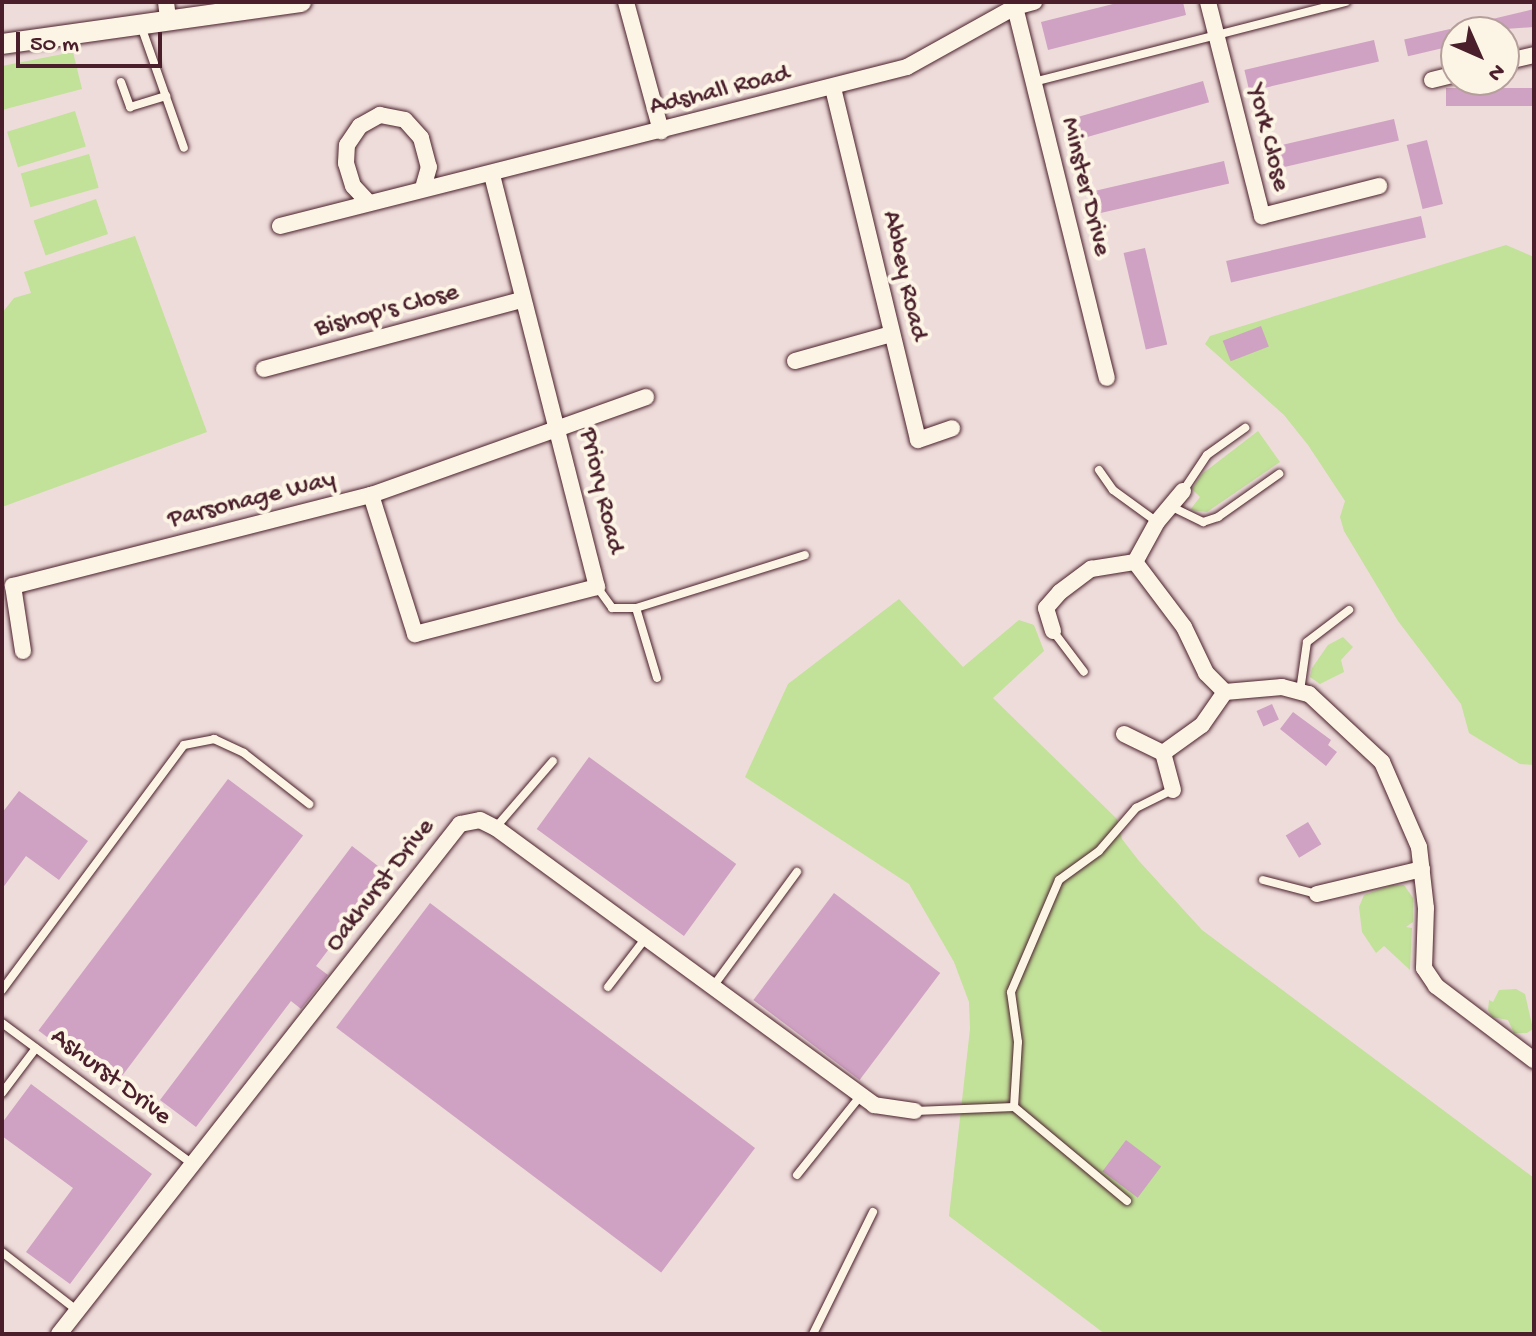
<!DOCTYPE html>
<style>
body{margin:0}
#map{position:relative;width:1536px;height:1336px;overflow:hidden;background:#eedcda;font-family:"Gochi Hand",sans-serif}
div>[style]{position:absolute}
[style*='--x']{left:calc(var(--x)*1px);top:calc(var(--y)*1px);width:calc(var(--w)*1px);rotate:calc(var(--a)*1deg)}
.green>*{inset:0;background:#c2e199;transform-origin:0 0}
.building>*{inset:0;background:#cfa1c2;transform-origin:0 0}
.roads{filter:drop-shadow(0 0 2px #4a1f2b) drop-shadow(0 0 2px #4a1f2b)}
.service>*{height:8px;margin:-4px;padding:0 4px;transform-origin:4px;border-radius:4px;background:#fcf5e5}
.minor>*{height:16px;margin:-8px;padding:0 8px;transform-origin:8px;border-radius:8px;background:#fcf5e5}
.tertiary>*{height:20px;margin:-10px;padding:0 10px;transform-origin:10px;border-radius:10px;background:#fcf5e5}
span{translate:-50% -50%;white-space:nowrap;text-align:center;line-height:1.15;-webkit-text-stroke:8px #fcf5e5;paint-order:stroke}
.street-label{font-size:26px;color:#4a1f2b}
.frame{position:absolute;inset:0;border:4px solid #4a1f2b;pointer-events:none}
.north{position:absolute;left:1440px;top:16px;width:80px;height:80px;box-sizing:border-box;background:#fcf5e5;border:2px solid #b59f9b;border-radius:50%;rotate:135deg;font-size:22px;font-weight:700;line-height:32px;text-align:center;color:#4a1f2b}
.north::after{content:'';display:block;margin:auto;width:28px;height:36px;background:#4a1f2b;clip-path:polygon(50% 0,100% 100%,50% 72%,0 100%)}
.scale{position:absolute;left:16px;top:32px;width:146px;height:36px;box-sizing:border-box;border:4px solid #4a1f2b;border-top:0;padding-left:10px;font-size:24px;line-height:28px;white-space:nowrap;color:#4a1f2b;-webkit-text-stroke:6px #fcf5e5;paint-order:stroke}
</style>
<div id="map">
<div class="green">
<i style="clip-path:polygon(73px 52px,82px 89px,2px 110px,2px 66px)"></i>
<i style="left:75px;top:111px;width:37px;height:71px;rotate:73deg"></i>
<i style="left:89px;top:154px;width:35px;height:71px;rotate:74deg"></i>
<i style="left:96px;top:199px;width:37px;height:66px;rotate:71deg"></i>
<i style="clip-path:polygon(135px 236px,207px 432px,2px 507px,2px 313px,14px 298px,31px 293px,24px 272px)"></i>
<i style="clip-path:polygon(1506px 245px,1534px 257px,1534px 765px,1520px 764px,1469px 733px,1461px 704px,1398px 621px,1344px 531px,1340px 517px,1345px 501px,1308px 445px,1284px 415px,1205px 344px,1210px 336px)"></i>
<i style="clip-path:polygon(1258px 431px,1280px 462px,1207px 512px,1190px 510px,1200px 497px,1192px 489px,1202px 474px)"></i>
<i style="clip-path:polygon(899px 599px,963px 667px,1019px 620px,1034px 625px,1044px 651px,993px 698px,1117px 819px,1122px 839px,1139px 861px,1202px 930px,1534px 1178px,1534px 1334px,1105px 1334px,949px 1216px,970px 1029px,969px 1002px,954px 962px,909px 884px,745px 777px,788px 684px)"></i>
<i style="clip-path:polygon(1343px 637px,1353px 647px,1341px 660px,1344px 672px,1320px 684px,1310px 677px,1312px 668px,1328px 645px)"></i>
<i style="clip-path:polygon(1392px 885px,1404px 885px,1413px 898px,1413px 922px,1406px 927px,1412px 928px,1410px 970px,1384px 946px,1376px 953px,1362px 932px,1359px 907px,1364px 895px)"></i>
<i style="clip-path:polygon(1516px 989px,1525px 994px,1533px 1029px,1527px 1033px,1514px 1033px,1508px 1020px,1492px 1017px,1488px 1010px,1489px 1000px,1493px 1002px,1499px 990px)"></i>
</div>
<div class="building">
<i style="clip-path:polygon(1121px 2px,1183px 2px,1186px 15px,1048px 50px,1041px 22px)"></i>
<i style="clip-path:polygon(1534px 9px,1534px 27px,1464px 32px,1463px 26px)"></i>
<i style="left:1450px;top:29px;width:17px;height:47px;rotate:77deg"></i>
<i style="left:1374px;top:40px;width:22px;height:133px;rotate:77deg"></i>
<i style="left:1203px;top:81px;width:22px;height:133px;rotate:74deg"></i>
<i style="left:1534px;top:88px;width:18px;height:88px;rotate:90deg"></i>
<i style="left:1394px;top:119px;width:22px;height:132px;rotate:77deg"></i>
<i style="left:1427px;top:140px;width:66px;height:21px;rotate:76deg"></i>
<i style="left:1224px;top:161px;width:23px;height:133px;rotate:77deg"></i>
<i style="left:1421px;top:216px;width:22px;height:200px;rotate:77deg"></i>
<i style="left:1145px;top:248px;width:99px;height:22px;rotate:77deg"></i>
<i style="left:1261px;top:326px;width:22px;height:41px;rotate:69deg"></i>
<i style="left:1272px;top:704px;width:17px;height:17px;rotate:66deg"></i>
<i style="clip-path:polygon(1293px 712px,1331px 740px,1328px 745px,1337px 752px,1326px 766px,1280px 729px)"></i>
<i style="left:589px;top:757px;width:182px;height:89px;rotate:36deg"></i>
<i style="left:228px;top:779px;width:94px;height:315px;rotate:37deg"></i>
<i style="clip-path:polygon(19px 791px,88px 841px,59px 880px,26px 856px,2px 889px,2px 813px)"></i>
<i style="left:1308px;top:822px;width:26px;height:26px;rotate:59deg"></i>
<i style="clip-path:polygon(352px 846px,387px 873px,316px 966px,328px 975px,301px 1009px,291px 1001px,196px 1127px,160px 1100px)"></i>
<i style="left:834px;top:893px;width:133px;height:134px;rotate:37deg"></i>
<i style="left:430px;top:903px;width:407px;height:156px;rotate:37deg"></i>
<i style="clip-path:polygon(31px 1084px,152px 1174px,70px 1284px,26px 1252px,73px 1188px,2px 1136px,2px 1123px)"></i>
<i style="left:1126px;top:1140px;width:44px;height:39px;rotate:37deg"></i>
</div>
<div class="roads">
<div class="service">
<i style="--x:141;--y:26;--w:129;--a:70.6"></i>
<i style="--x:121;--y:82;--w:27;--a:70"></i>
<i style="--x:130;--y:107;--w:38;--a:-17"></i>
<i style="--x:1034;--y:82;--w:322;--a:-14.4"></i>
<i style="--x:1099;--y:470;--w:24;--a:55"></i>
<i style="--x:1113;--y:490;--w:54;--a:36"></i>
<i style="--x:1183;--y:491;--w:43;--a:-56.3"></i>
<i style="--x:1207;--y:455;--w:47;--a:-35.4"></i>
<i style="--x:1170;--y:506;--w:37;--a:26"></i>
<i style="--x:1203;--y:522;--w:16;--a:-18"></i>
<i style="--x:1218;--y:517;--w:75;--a:-35.2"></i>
<i style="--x:597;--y:587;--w:26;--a:54"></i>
<i style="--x:612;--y:608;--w:24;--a:0"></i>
<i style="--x:636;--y:608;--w:73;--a:73.3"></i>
<i style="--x:636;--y:608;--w:177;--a:-17.4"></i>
<i style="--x:1053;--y:631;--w:51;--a:52.9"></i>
<i style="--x:1300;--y:691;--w:49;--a:-81.9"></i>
<i style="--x:1307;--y:642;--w:53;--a:-37.3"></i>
<i style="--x:496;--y:827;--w:87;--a:-49.2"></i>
<i style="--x:1263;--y:880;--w:56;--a:14.5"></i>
<i style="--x:608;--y:987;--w:61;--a:-52.4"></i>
<i style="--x:712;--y:988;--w:144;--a:-53.8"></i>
<i style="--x:2;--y:990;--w:305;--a:-53.4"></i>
<i style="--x:184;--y:745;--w:31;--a:-11"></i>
<i style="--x:214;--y:739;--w:33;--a:25"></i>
<i style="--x:244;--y:753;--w:83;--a:38.1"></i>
<i style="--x:2;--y:1023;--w:239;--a:36.5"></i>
<i style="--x:2;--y:1093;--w:56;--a:-52.9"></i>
<i style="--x:915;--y:1111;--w:99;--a:-2.3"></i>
<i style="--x:797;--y:1175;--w:102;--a:-51.3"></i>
<i style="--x:1127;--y:1201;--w:147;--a:-140.2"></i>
<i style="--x:1014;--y:1107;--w:65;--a:-86.5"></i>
<i style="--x:1018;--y:1042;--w:50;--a:-98"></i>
<i style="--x:1011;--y:992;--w:122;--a:-66.8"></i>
<i style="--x:1059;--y:880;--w:49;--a:-35.9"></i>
<i style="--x:1099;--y:851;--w:57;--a:-49.3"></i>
<i style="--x:1136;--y:808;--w:40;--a:-26.6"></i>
<i style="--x:2;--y:1252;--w:98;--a:37.9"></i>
<i style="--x:813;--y:1334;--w:136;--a:-63.8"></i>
</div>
<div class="minor">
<i style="--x:166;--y:2;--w:16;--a:83"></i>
<i style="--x:626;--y:2;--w:134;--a:74.8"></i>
<i style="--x:1208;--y:2;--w:221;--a:75.8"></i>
<i style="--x:1262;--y:216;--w:121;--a:-14.4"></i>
<i style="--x:1015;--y:7;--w:382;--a:76.1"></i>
<i style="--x:1504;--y:62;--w:31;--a:-13"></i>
<i style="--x:1432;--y:80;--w:25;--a:-14"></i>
<i style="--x:833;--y:88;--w:362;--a:76.4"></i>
<i style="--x:918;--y:440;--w:36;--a:-19"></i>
<i style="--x:369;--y:203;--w:23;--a:-133"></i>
<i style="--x:353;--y:186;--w:24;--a:-107"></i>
<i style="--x:346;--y:163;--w:18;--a:-87"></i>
<i style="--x:347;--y:145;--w:23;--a:-56"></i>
<i style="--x:360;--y:126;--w:23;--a:-29"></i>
<i style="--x:380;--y:115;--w:25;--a:11"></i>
<i style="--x:405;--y:120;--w:24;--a:48"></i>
<i style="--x:421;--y:138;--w:30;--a:75"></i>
<i style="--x:429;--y:167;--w:22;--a:106"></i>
<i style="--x:280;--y:226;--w:647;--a:-14.23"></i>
<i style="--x:907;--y:67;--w:124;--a:-29.1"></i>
<i style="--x:1015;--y:7;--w:20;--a:-15"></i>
<i style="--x:795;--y:361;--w:100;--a:-15.7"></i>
<i style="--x:264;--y:369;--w:267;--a:-15"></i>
<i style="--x:1183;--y:491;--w:40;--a:130"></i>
<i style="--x:1157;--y:522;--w:46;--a:118.8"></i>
<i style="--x:1135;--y:562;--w:81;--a:53"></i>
<i style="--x:1184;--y:627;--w:51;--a:64.4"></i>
<i style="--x:1206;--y:673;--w:27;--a:45"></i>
<i style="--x:1225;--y:692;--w:57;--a:-5"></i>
<i style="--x:1282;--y:687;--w:28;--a:15"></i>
<i style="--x:1309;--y:694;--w:100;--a:43"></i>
<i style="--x:1382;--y:762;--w:93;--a:66.5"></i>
<i style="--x:1419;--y:847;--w:61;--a:83.5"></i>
<i style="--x:1426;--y:908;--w:60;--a:91.9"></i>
<i style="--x:1424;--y:968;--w:22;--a:56"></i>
<i style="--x:1436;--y:986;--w:123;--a:37.1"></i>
<i style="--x:371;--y:495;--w:146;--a:72.4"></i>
<i style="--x:415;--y:634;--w:188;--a:-14.5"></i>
<i style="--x:597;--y:587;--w:424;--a:-104.3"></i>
<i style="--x:1053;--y:631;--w:24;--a:-107"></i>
<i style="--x:1046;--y:608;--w:21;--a:-49"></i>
<i style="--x:1060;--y:592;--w:39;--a:-37"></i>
<i style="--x:1091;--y:569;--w:45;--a:-9"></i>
<i style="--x:23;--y:651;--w:66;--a:-98.7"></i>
<i style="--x:13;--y:586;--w:369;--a:-14.3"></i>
<i style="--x:371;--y:495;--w:292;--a:-19.6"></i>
<i style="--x:1124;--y:734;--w:43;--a:26"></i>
<i style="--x:1173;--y:790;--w:38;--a:-105"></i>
<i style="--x:1163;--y:753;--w:48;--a:-35.7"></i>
<i style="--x:1202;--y:725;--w:40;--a:-55.1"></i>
<i style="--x:1317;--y:894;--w:108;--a:-13.4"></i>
<i style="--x:59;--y:1334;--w:649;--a:-51.82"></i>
<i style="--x:460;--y:824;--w:20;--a:-11"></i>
<i style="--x:480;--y:820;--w:18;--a:27"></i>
<i style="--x:496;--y:828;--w:469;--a:36.2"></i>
<i style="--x:874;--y:1105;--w:41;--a:8.3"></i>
</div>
<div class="tertiary">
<i style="--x:2;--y:44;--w:302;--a:-8"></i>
</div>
</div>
<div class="street-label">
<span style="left:720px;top:92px;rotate:-14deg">Adshall Road</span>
<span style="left:1267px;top:138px;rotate:76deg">York Close</span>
<span style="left:1084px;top:187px;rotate:76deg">Minster Drive</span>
<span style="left:903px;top:276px;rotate:77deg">Abbey Road</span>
<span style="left:387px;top:312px;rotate:-15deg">Bishop's Close</span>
<span style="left:600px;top:491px;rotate:77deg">Priory Road</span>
<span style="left:252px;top:501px;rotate:-14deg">Parsonage Way</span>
<span style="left:381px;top:886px;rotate:-52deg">Oakhurst Drive</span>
<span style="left:110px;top:1078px;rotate:37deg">Ashurst Drive</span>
</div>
<div class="frame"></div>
<div class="north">N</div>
<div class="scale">50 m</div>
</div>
